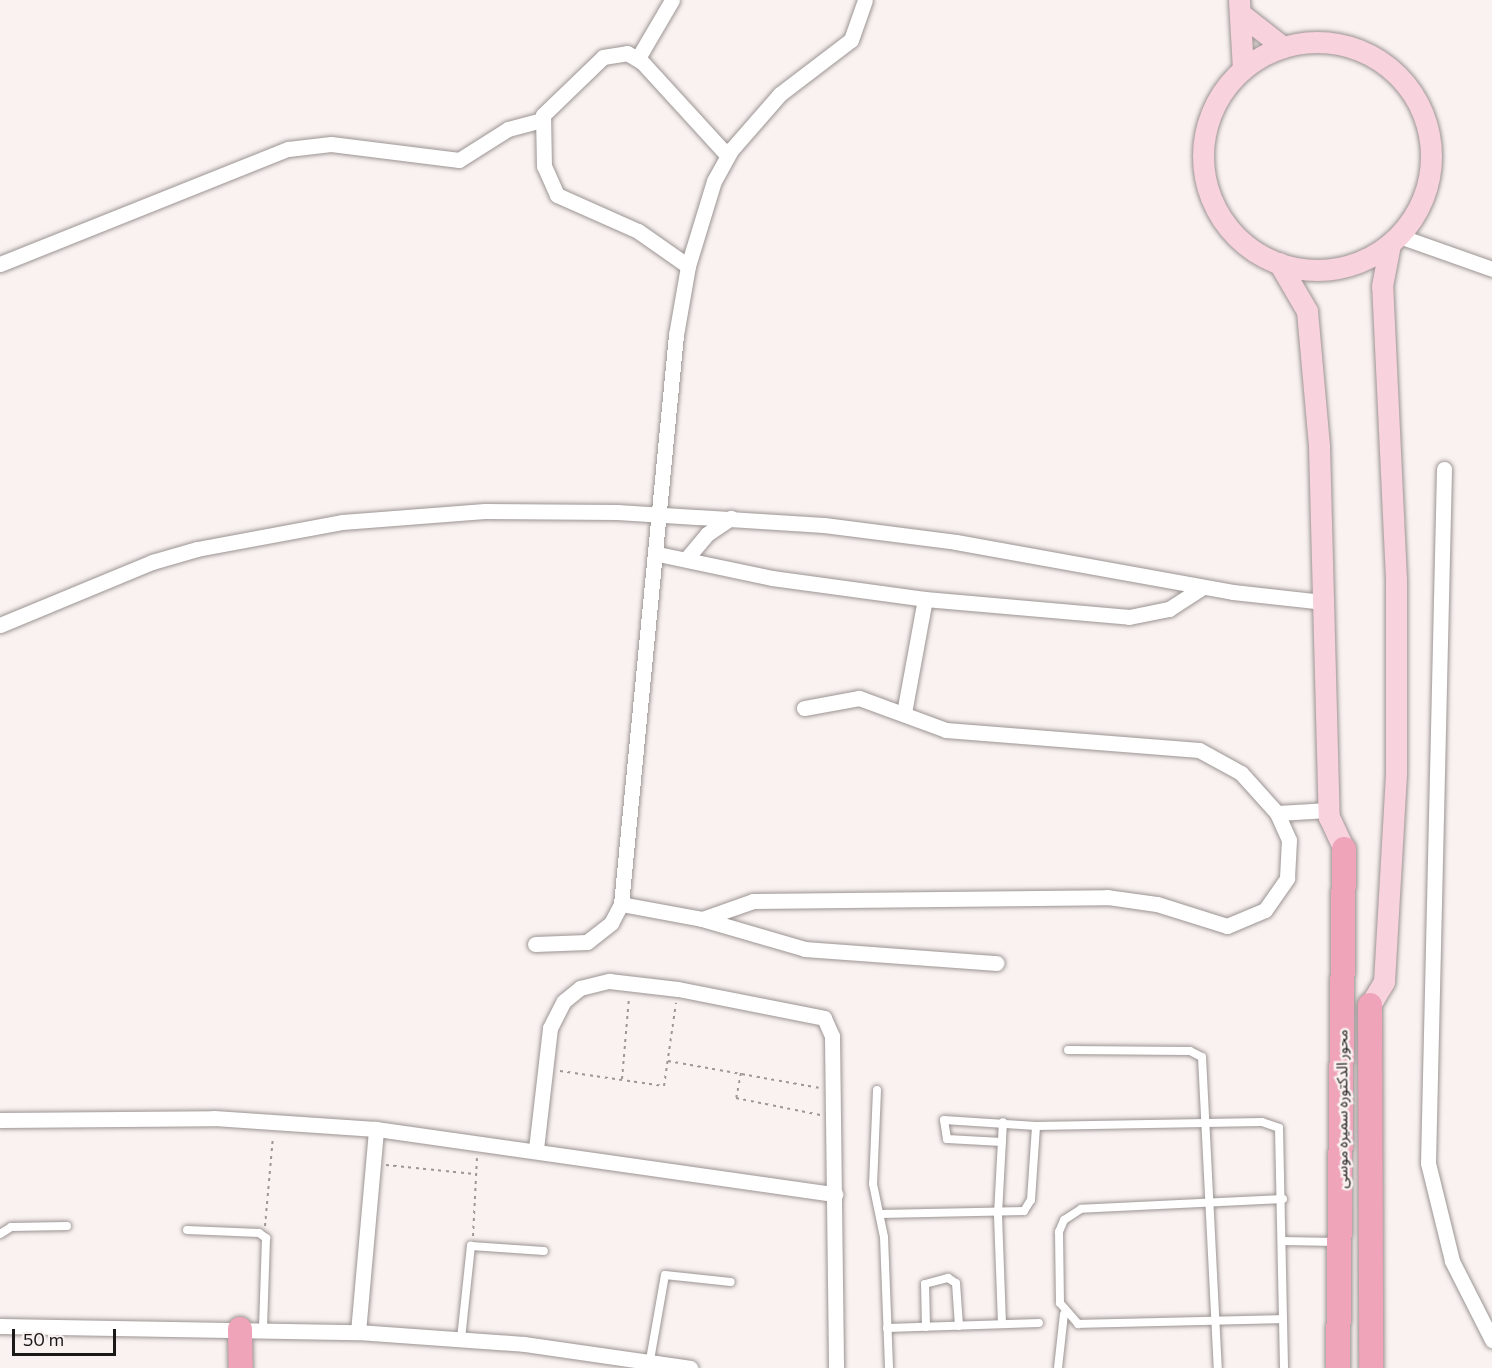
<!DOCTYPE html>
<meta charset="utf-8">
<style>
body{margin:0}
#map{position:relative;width:1492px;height:1368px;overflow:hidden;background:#f9f2f0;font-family:Commissioner,"Noto Sans Arabic",sans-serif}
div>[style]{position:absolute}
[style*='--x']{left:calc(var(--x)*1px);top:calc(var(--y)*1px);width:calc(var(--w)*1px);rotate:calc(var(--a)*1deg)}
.path>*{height:2px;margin-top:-1px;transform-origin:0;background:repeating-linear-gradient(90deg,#9b9795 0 3px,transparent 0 7.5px)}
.roads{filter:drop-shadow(0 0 2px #9b9493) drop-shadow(0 0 2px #9b9493)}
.lane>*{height:8px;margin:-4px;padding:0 4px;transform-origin:4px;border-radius:4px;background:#fff}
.street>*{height:15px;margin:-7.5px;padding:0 7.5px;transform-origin:7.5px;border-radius:7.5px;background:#fff}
.secondary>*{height:21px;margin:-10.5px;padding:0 10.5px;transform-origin:10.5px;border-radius:10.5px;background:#f8d2dc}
.secondary>.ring{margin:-10.5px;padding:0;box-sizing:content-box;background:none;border:21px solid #f8d2dc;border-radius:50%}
.primary>*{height:24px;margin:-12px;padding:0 12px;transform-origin:12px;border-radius:12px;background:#f0a4ba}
span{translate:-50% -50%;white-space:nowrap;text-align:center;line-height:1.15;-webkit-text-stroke:5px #f9f2f0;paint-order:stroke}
.street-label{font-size:15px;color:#1b1918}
.scale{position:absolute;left:12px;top:1329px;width:104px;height:27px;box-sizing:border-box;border:3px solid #1b1918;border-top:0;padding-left:8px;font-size:18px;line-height:21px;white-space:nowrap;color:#1b1918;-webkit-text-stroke:4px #f9f2f0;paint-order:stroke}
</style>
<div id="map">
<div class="path">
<i style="--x:668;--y:1061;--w:153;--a:10.1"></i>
<i style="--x:560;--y:1071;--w:105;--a:8.2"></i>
<i style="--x:664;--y:1086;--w:84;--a:-81.8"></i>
<i style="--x:741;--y:1073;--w:25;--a:101"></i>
<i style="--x:736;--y:1098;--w:86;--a:11.4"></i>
<i style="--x:622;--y:1079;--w:81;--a:-85.1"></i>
<i style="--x:386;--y:1165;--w:89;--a:5.8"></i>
<i style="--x:265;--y:1226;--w:90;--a:-84.9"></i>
<i style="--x:473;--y:1236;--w:78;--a:-87.1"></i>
</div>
<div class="roads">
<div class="lane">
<i style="--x:1068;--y:1050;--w:122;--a:0.5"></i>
<i style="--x:1190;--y:1051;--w:13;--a:27"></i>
<i style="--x:1202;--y:1057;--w:311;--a:87.1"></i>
<i style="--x:877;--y:1090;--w:94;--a:92.4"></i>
<i style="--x:873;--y:1184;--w:54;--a:78.3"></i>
<i style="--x:884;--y:1237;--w:131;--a:87.8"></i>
<i style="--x:1002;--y:1142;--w:55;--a:-176.9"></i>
<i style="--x:947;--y:1139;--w:19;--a:-99"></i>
<i style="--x:944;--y:1120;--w:92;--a:3.7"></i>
<i style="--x:1036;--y:1126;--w:226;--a:-1"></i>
<i style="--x:1262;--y:1122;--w:18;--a:19"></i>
<i style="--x:1279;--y:1128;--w:240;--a:88.8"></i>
<i style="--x:1283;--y:1199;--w:202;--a:177.2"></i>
<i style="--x:1081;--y:1209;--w:20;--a:147"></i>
<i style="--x:1064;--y:1220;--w:13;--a:113"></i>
<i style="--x:1059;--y:1232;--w:71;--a:89.2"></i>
<i style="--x:1060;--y:1303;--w:28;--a:49"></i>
<i style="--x:1078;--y:1324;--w:205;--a:-1.4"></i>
<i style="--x:880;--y:1214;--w:144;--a:-1.2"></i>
<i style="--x:1024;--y:1211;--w:13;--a:-58"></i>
<i style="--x:1031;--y:1200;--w:74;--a:-86.1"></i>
<i style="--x:187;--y:1230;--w:72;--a:2.4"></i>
<i style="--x:259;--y:1233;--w:9;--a:36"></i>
<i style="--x:266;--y:1238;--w:92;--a:91.9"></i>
<i style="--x:0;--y:1234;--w:13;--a:-32"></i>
<i style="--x:11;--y:1227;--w:56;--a:-1"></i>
<i style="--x:1282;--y:1241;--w:55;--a:1"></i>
<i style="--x:1002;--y:1324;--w:110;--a:-92.1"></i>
<i style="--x:998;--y:1214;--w:92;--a:-86.9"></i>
<i style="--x:926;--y:1327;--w:43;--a:-91.3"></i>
<i style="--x:925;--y:1284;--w:24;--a:-15"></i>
<i style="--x:948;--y:1278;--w:9;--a:32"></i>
<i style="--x:956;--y:1283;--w:43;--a:86"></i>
<i style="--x:887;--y:1328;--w:152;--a:-1.9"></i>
<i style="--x:461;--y:1339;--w:94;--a:-83.9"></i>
<i style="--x:471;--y:1246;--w:73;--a:3.9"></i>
<i style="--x:650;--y:1360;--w:86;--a:-80"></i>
<i style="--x:665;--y:1275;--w:66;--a:6.1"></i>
<i style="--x:1058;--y:1368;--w:54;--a:-83.7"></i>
</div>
<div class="street">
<i style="--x:638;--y:58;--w:67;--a:-59.6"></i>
<i style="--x:1399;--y:236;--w:99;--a:19.5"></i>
<i style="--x:0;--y:264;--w:310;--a:-21.8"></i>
<i style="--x:288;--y:149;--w:43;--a:-6.6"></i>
<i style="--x:331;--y:144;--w:129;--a:7.1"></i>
<i style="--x:459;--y:160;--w:58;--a:-32.3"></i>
<i style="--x:508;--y:129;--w:34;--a:-15"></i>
<i style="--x:688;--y:266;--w:61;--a:-145"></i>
<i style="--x:638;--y:231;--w:89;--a:-156"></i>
<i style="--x:557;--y:195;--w:32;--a:-114"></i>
<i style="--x:544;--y:166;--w:51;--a:-91.1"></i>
<i style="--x:543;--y:115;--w:83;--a:-44"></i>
<i style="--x:603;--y:57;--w:24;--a:-9"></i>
<i style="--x:627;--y:53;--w:17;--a:31"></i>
<i style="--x:642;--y:62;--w:126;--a:47.6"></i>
<i style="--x:1444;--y:469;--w:694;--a:91.32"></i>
<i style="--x:1428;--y:1163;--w:101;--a:76.2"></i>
<i style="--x:1452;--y:1261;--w:89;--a:63.1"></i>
<i style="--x:658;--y:554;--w:116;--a:11.9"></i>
<i style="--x:772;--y:578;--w:154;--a:7.8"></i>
<i style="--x:925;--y:599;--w:205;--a:5"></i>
<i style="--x:1129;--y:617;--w:41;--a:-11.3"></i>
<i style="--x:1169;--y:609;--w:40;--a:-32.9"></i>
<i style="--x:687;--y:558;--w:31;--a:-50"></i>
<i style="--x:707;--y:534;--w:29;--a:-34"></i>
<i style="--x:0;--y:625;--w:165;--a:-22.5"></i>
<i style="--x:152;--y:562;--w:47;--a:-16.1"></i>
<i style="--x:197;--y:549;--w:147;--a:-10.5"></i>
<i style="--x:342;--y:522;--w:143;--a:-4.4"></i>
<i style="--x:485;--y:511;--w:132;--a:0.4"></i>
<i style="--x:617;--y:512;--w:207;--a:3.6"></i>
<i style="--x:824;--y:525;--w:133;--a:7.3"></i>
<i style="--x:956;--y:542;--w:281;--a:10.2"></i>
<i style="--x:1233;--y:592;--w:92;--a:6.3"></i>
<i style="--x:904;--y:713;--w:116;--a:-79.6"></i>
<i style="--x:1277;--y:813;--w:52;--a:-3.3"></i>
<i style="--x:621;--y:904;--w:82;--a:10.5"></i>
<i style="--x:702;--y:919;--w:107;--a:16.2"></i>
<i style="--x:805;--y:949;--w:192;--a:4.2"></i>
<i style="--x:702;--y:919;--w:54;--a:-19.4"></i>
<i style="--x:753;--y:901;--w:354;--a:-0.6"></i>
<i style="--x:1107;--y:897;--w:50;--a:8"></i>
<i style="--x:1157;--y:904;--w:73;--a:17.4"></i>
<i style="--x:1227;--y:926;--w:41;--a:-22.8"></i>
<i style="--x:1265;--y:910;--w:39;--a:-55"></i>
<i style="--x:1287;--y:878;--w:38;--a:-87"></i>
<i style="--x:1289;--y:840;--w:30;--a:-114"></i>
<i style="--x:1277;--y:813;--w:54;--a:-132"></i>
<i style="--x:1241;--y:773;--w:48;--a:-151.3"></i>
<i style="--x:1199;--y:750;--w:254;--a:-175.5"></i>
<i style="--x:946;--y:730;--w:93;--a:-159.8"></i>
<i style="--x:859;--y:698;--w:56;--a:169.7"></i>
<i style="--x:535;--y:944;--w:52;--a:-2.2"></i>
<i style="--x:587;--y:942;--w:31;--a:-38"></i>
<i style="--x:611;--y:923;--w:21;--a:-62"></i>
<i style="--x:621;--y:904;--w:572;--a:-84.48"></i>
<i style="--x:676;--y:335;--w:70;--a:-80.1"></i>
<i style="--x:688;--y:266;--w:89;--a:-73"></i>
<i style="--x:714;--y:181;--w:37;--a:-61"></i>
<i style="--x:732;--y:149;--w:73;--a:-48.9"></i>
<i style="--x:780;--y:94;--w:89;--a:-37.3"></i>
<i style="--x:851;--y:40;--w:42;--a:-70.7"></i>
<i style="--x:0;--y:1120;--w:214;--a:-0.5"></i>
<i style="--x:214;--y:1118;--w:162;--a:3.9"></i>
<i style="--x:376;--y:1129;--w:464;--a:8.1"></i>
<i style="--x:536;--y:1149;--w:122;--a:-83.4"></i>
<i style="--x:550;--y:1028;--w:30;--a:-63"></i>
<i style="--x:564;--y:1001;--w:21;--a:-39"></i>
<i style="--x:580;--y:988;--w:30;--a:-14"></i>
<i style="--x:609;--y:981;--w:69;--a:6.6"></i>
<i style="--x:678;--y:989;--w:149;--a:11.2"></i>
<i style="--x:824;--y:1018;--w:20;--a:66"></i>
<i style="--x:832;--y:1036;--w:332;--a:89.3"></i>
<i style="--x:0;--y:1326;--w:358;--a:1"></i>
<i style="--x:358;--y:1332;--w:166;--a:4.1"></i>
<i style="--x:524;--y:1344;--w:168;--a:8.2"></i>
<i style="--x:358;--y:1332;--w:204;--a:-84.9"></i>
</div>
<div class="secondary">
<i style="--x:1239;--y:0;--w:69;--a:86.7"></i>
<i style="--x:1242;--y:15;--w:52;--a:38"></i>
<i class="ring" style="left:1203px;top:42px;width:207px;height:207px"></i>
<i style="--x:1279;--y:263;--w:56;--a:59.7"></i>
<i style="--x:1307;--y:311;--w:136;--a:84.9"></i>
<i style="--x:1319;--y:446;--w:371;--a:88.5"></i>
<i style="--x:1329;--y:817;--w:35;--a:65"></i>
<i style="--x:1370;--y:1005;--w:27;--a:-59"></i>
<i style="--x:1384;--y:982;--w:211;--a:-86.7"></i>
<i style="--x:1396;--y:771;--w:192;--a:-90"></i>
<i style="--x:1396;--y:579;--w:293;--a:-92.7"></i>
<i style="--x:1382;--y:286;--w:43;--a:-79.2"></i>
</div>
<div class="primary">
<i style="--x:1370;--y:1005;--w:363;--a:89.8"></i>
<i style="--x:240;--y:1329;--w:39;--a:89"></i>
<i style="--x:1338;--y:1368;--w:519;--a:-89.34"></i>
</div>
</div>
<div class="street-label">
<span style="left:1342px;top:1109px;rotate:-90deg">محور الدكتوره سميره موسى</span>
</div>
<div class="scale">50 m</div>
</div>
